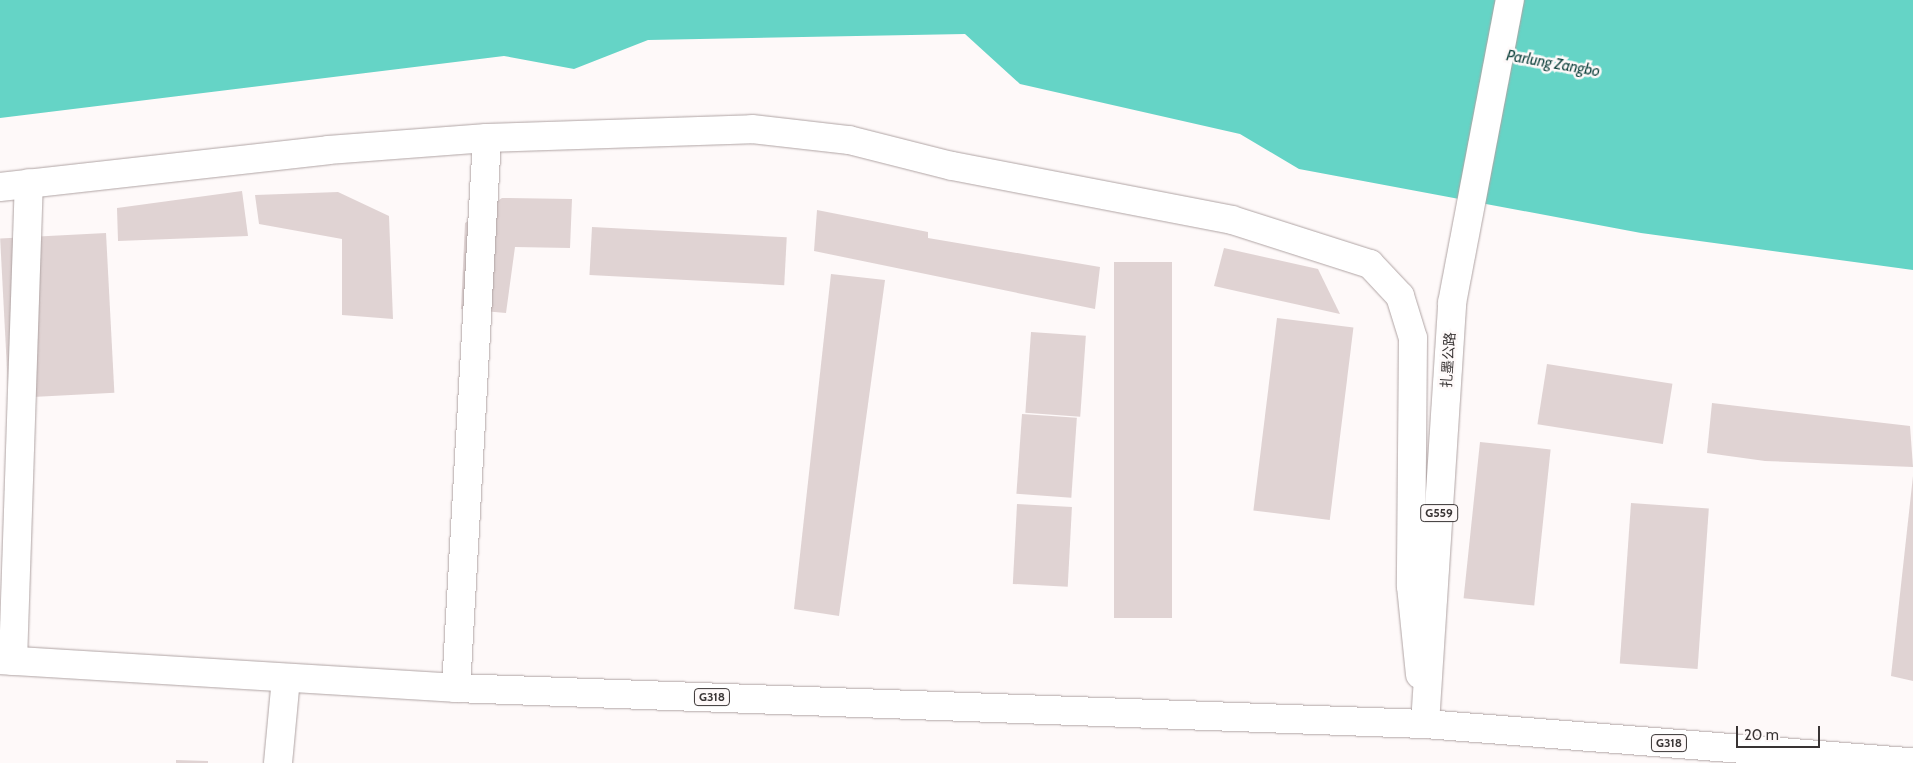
<!DOCTYPE html>
<meta charset="utf-8">
<style>
body{margin:0}
#map{position:relative;width:1913px;height:763px;overflow:hidden;background:#fef9f9;font-family:Cabin,"Noto Sans SC",sans-serif}
div>[style]{position:absolute}
[style*='--x']{left:calc(var(--x)*1px);top:calc(var(--y)*1px);width:calc(var(--w)*1px);rotate:calc(var(--a)*1deg)}
.water>*{inset:0;background:#65d4c6}
.building>*{inset:0;background:#e0d3d3;transform-origin:0 0}
.roads{filter:drop-shadow(0 0 1px #b0a4a4) drop-shadow(0 0 1px #b0a4a4)}
.minor>*{height:28px;margin:-14px;padding:0 14px;transform-origin:14px;border-radius:14px;background:#fff}
.trunk>*{height:28px;margin:-14px;padding:0 14px;transform-origin:14px;border-radius:14px;background:#fff}
span{translate:-50% -50%;white-space:nowrap;text-align:center;line-height:1.15;-webkit-text-stroke:5px #fef9f9;paint-order:stroke}
.shield-label span{padding:1px 4px;background:#fef9f9;border:1px solid;border-radius:4px;-webkit-text-stroke-width:0}
.shield-label{font-size:12px;color:#393434;font-weight:700}
.street-label{font-size:14px;color:#393434}
.water-label{font-size:15px;color:#0b3f3a;font-style:italic}
.scale{position:absolute;left:1736px;top:726px;width:84px;height:22px;box-sizing:border-box;border:2px solid #393434;border-top:0;padding-left:6px;font-size:15px;line-height:18px;white-space:nowrap;color:#393434;-webkit-text-stroke:4px #fef9f9;paint-order:stroke}
</style>
<div id="map">
<div class="water">
<i style="clip-path:polygon(0 0,1913px 0,1913px 270px,1641px 233px,1299px 169px,1240px 134px,1020px 84px,965px 34px,648px 40px,574px 69px,504px 56px,0 118px)"></i>
</div>
<div class="building">
<i style="clip-path:polygon(242px 191px,248px 236px,118px 241px,117px 208px)"></i>
<i style="clip-path:polygon(338px 192px,389px 216px,393px 319px,342px 315px,342px 239px,259px 224px,255px 195px)"></i>
<i style="clip-path:polygon(502px 198px,572px 199px,570px 248px,515px 247px,506px 313px,461px 309px,465px 223px)"></i>
<i style="clip-path:polygon(817px 210px,928px 232px,928px 238px,1100px 267px,1095px 309px,814px 251px)"></i>
<i style="left:592px;top:227px;width:195px;height:48px;rotate:3deg"></i>
<i style="left:106px;top:233px;width:160px;height:106px;rotate:87deg"></i>
<i style="clip-path:polygon(1224px 248px,1318px 269px,1340px 314px,1214px 286px)"></i>
<i style="left:1114px;top:262px;width:58px;height:356px"></i>
<i style="clip-path:polygon(831px 274px,885px 280px,839px 616px,794px 609px)"></i>
<i style="left:1277px;top:318px;width:77px;height:194px;rotate:7deg"></i>
<i style="left:1031px;top:332px;width:55px;height:81px;rotate:4deg"></i>
<i style="left:1547px;top:364px;width:127px;height:61px;rotate:9deg"></i>
<i style="clip-path:polygon(1712px 403px,1910px 426px,1913px 467px,1765px 461px,1707px 453px)"></i>
<i style="left:1022px;top:414px;width:55px;height:80px;rotate:4deg"></i>
<i style="left:1480px;top:442px;width:71px;height:157px;rotate:6deg"></i>
<i style="clip-path:polygon(1913px 476px,1913px 681px,1891px 676px)"></i>
<i style="left:1631px;top:503px;width:78px;height:161px;rotate:4deg"></i>
<i style="left:1017px;top:504px;width:55px;height:80px;rotate:3deg"></i>
<i style="clip-path:polygon(176px 760px,208px 761px,208px 763px,176px 763px)"></i>
</div>
<div class="roads">
<div class="minor">
<i style="--x:0;--y:187;--w:330;--a:-6.4"></i>
<i style="--x:328;--y:150;--w:159;--a:-4.3"></i>
<i style="--x:487;--y:138;--w:265;--a:-1.9"></i>
<i style="--x:752;--y:129;--w:98;--a:6.5"></i>
<i style="--x:849;--y:140;--w:106;--a:14.2"></i>
<i style="--x:952;--y:166;--w:285;--a:10.9"></i>
<i style="--x:1232;--y:220;--w:145;--a:17.7"></i>
<i style="--x:1370;--y:264;--w:44;--a:46.8"></i>
<i style="--x:1400;--y:296;--w:44;--a:72.8"></i>
<i style="--x:1413;--y:338;--w:248;--a:90.5"></i>
<i style="--x:1411;--y:586;--w:89;--a:84.2"></i>
<i style="--x:13;--y:661;--w:478;--a:-88.1"></i>
<i style="--x:456;--y:688;--w:551;--a:-86.77"></i>
<i style="--x:278;--y:763;--w:85;--a:-84.6"></i>
</div>
<div class="trunk">
<i style="--x:0;--y:660;--w:457;--a:3.5"></i>
<i style="--x:456;--y:688;--w:970;--a:2.13"></i>
<i style="--x:1425;--y:724;--w:489;--a:4.5"></i>
<i style="--x:1425;--y:724;--w:422;--a:-86.3"></i>
<i style="--x:1452;--y:303;--w:309;--a:-79.2"></i>
</div>
</div>
<div class="shield-label">
<span style="left:1439px;top:513px">G559</span>
<span style="left:712px;top:697px">G318</span>
<span style="left:1669px;top:743px">G318</span>
</div>
<div class="street-label">
<span style="left:1448px;top:360px;rotate:-86deg">扎墨公路</span>
</div>
<div class="water-label">
<span style="left:1553px;top:64px;rotate:10deg">Parlung Zangbo</span>
</div>
<div class="scale">20 m</div>
</div>
